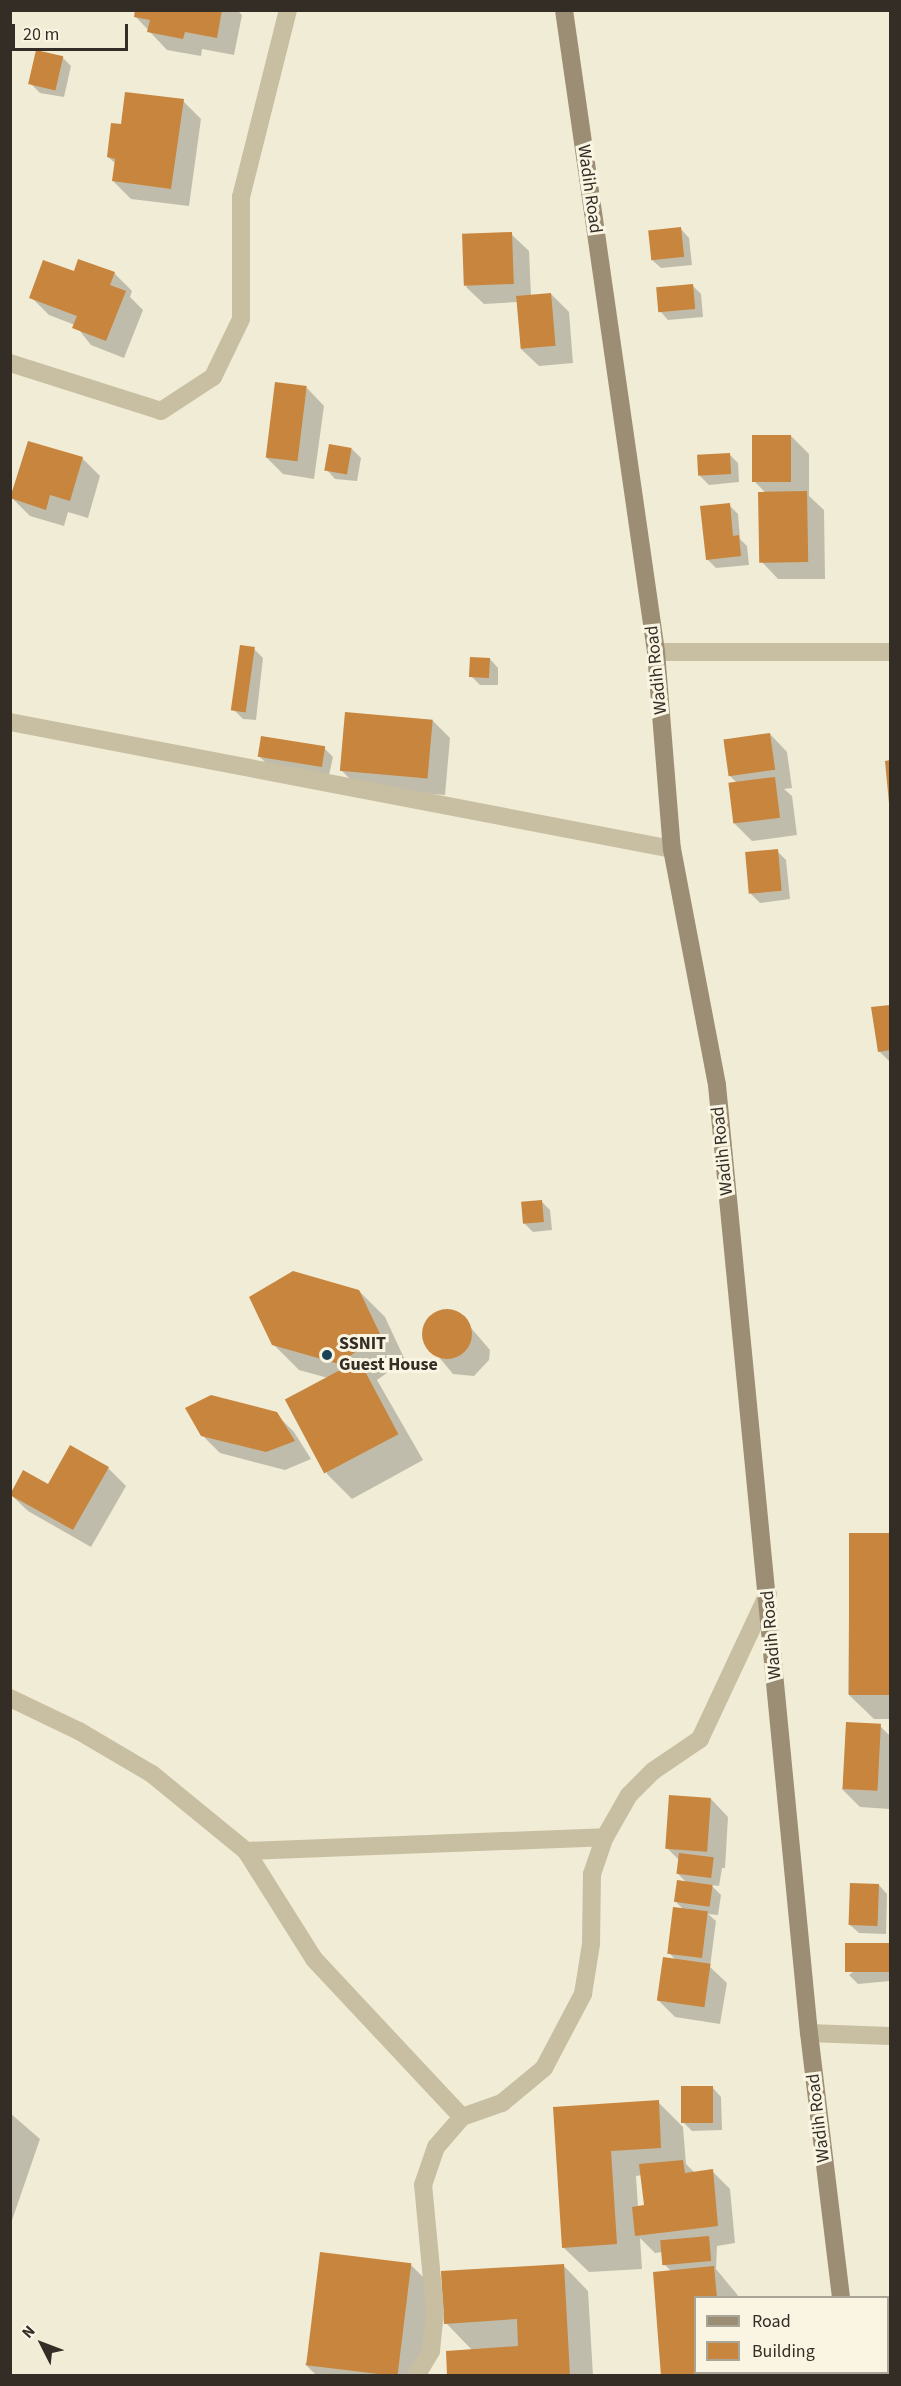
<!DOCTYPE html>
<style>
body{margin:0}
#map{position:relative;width:901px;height:2386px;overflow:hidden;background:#f1ecd6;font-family:"Source Sans 3",sans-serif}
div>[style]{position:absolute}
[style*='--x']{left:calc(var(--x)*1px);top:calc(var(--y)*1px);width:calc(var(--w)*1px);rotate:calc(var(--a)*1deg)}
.shadow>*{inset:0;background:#0003}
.building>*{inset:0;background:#c7853d;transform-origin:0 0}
.round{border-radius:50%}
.street>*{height:18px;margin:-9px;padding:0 9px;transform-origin:9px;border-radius:9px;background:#c8bea2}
.secondary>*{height:18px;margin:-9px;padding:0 9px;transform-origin:9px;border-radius:9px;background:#9c8e74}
.dots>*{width:16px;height:16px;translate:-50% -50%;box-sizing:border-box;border:3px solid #f9f5e2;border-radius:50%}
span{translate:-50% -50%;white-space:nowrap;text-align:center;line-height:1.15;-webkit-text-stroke:6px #f9f5e2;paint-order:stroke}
.street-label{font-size:18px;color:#332d25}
.poi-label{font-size:18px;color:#332d25;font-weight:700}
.left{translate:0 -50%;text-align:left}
.frame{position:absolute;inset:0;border:12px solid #332d25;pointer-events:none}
.legend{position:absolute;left:694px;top:2296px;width:195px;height:78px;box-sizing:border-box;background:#f9f5e2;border:2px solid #aaa596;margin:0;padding:8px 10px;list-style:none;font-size:18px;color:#332d25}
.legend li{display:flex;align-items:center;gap:12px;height:30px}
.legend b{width:30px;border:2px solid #aaa596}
.north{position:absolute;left:12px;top:2314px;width:60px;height:60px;-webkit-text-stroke:4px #f9f5e2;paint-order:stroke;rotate:312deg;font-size:16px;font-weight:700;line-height:24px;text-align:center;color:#332d25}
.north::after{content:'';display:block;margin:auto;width:21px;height:27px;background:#332d25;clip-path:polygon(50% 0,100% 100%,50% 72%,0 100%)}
.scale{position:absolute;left:12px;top:24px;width:116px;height:27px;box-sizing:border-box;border:3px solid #332d25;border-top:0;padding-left:8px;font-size:18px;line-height:21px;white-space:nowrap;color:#332d25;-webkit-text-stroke:4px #f9f5e2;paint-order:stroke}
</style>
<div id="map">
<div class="shadow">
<i style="clip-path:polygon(137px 10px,237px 10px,242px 15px,234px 55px,202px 49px,201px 56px,167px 50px,135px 16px)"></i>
<i style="clip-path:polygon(62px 57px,71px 66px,64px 97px,40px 93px,31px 84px)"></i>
<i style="clip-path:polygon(183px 101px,201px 119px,189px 206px,131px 199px,113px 181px,116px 164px,108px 157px,123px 126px)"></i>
<i style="clip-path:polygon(681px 229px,689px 238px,692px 265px,661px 268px,652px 260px)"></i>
<i style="clip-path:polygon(511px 234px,529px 251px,531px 296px,551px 294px,569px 312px,573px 363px,539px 366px,521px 349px,518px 302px,484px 304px,466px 287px)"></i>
<i style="clip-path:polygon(75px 273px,114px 273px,132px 291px,130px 297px,143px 310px,124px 358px,91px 345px,75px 325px,49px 315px,31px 297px)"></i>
<i style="clip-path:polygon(692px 285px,701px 294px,703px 317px,668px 320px,660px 311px)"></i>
<i style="clip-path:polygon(307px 388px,324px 406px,314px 479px,283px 474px,266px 457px)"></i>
<i style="clip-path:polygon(791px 436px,809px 454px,809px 496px,824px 510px,825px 579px,778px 579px,761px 561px,766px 493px,754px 481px)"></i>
<i style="clip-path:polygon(352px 449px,361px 458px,357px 481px,335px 479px,327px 470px)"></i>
<i style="clip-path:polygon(729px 454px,738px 463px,739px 482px,709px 485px,700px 476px)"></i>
<i style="clip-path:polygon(82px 458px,100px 476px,88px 518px,68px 512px,64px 526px,30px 516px,12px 498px)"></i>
<i style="clip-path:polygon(729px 505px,738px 514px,740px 539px,747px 546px,749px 565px,716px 568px,707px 559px)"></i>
<i style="clip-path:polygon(254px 649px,263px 658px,256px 720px,243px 719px,234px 710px)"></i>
<i style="clip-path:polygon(490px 659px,498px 668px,498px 685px,480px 685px,471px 676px)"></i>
<i style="clip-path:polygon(432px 720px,450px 738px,445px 795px,359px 788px,341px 770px)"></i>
<i style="clip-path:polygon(770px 734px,787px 752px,792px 788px,784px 789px,792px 796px,797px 835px,752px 841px,735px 824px,737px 783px,730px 776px)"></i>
<i style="clip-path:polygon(324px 748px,333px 757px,329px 775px,268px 765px,259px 756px)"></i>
<i style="clip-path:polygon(886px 762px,890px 762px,890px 803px)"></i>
<i style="clip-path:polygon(777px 851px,786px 860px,790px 899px,760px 903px,751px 894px)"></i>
<i style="clip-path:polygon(890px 1006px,890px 1062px,879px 1051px,873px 1009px)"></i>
<i style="clip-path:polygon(541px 1201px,550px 1210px,552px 1230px,533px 1232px,524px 1223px)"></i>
<i style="clip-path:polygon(359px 1291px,385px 1317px,405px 1360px,377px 1380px,423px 1460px,352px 1499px,327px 1474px,328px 1378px,299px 1370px,273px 1344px)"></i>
<i style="clip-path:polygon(439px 1312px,459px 1314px,490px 1350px,489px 1360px,474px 1376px,453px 1374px,423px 1338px,424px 1327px)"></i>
<i style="clip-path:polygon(276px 1414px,294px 1432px,311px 1459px,285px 1470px,220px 1453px,202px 1435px)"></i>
<i style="clip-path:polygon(108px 1468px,126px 1486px,91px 1547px,28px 1511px,10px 1494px,23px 1472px,49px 1486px)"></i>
<i style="clip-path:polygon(850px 1534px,890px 1535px,890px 1719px,874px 1719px,848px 1694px)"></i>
<i style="clip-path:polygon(880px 1726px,890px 1736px,890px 1809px,860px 1807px,842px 1789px)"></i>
<i style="clip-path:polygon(711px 1799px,728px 1817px,725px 1868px,722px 1868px,719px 1886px,711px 1885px,721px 1895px,718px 1915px,708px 1914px,716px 1921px,710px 1967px,727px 1983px,720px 2024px,675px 2017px,657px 1999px,676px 1960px,669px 1953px,684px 1910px,676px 1902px,687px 1883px,678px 1874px,679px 1860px,667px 1848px)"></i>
<i style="clip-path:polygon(879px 1885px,887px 1894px,886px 1934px,859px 1933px,850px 1925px)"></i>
<i style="clip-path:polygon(889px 1945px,890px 1981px,858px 1984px,849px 1975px)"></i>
<i style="clip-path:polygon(713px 2088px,721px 2097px,722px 2130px,692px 2131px,683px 2122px)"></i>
<i style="clip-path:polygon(evenodd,658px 2102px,683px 2127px,686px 2164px,695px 2173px,712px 2171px,730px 2189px,735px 2243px,717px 2246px,716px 2269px,740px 2298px,696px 2298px,696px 2372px,746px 2376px,663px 2376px,671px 2271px,664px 2264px,663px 2252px,655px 2253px,640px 2238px,642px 2269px,589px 2272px,563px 2247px,555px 2109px,658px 2102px,642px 2175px,646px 2206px,638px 2207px,636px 2176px,642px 2175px)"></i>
<i style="clip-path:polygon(10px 2113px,40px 2139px,10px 2226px)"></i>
<i style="clip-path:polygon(411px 2265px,436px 2290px,424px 2376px,317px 2376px,305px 2364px)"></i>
<i style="clip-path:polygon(563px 2265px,588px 2291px,593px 2376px,449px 2376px,473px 2351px,446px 2323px)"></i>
</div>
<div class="building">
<i style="clip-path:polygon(135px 10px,222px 10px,217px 38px,185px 32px,183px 39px,147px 32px,150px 20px,134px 17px)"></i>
<i style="left:36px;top:50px;width:28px;height:35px;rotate:13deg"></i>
<i style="clip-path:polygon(125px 92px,184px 99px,171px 189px,112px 181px,115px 159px,107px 157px,111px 123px,121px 124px)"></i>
<i style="left:681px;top:227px;width:30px;height:33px;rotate:84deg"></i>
<i style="left:512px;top:232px;width:52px;height:50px;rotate:88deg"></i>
<i style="clip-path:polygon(78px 259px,115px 272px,110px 285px,126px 291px,106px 341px,72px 328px,77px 316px,29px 298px,43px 260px,74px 271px)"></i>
<i style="left:693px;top:284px;width:25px;height:37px;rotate:85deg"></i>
<i style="left:551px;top:293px;width:53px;height:35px;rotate:85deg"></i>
<i style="left:275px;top:382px;width:32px;height:76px;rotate:7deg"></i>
<i style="left:752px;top:435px;width:39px;height:47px"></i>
<i style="clip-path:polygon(28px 441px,83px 457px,70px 501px,50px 495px,46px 510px,10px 498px)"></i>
<i style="left:329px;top:444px;width:23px;height:27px;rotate:10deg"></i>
<i style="left:730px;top:453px;width:21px;height:33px;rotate:87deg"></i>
<i style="left:807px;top:491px;width:71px;height:49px;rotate:89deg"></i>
<i style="clip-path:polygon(730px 503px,733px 536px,739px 535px,741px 556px,706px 560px,700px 506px)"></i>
<i style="left:240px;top:645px;width:15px;height:66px;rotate:8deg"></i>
<i style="left:470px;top:657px;width:20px;height:20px;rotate:3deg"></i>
<i style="left:345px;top:712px;width:88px;height:59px;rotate:5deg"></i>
<i style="left:770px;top:733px;width:37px;height:47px;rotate:82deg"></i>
<i style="left:261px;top:736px;width:65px;height:21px;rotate:9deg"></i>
<i style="clip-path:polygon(890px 760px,890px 803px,889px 803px,885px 761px)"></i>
<i style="left:775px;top:777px;width:41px;height:47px;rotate:83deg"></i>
<i style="left:778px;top:849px;width:42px;height:33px;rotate:85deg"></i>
<i style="clip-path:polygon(890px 1005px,890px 1050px,878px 1052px,871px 1007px)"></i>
<i style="left:542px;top:1200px;width:22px;height:21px;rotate:85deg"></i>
<i style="clip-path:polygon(293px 1271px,359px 1290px,380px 1334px,339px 1364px,272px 1345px,249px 1297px)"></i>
<i class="round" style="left:422px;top:1309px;width:50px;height:50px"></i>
<i style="left:359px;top:1360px;width:84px;height:84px;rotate:62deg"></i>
<i style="clip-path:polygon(211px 1395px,277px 1412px,295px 1441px,266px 1452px,201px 1436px,185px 1408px)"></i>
<i style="clip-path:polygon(70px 1445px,109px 1467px,73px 1530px,10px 1495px,23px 1470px,48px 1484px)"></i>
<i style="left:849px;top:1533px;width:41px;height:162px"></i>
<i style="left:846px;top:1722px;width:35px;height:67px;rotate:3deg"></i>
<i style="left:669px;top:1795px;width:42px;height:54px;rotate:4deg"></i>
<i style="left:679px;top:1853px;width:35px;height:21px;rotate:7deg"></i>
<i style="left:677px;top:1880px;width:36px;height:22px;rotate:8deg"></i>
<i style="left:850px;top:1883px;width:29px;height:42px;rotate:2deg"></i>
<i style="left:673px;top:1907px;width:35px;height:47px;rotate:7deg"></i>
<i style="left:890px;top:1943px;width:29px;height:45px;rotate:90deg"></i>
<i style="left:663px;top:1957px;width:48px;height:44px;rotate:8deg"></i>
<i style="left:681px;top:2086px;width:32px;height:37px"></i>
<i style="clip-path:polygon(659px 2100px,661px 2148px,611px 2151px,617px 2244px,562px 2248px,553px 2107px)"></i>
<i style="clip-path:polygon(683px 2160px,685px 2173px,713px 2169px,718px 2226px,635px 2236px,632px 2207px,644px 2205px,639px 2164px)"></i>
<i style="left:709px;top:2236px;width:25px;height:49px;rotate:85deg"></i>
<i style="left:320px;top:2252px;width:92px;height:114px;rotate:7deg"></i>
<i style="clip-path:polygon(564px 2264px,570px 2376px,447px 2376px,446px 2351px,518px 2346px,517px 2319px,444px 2324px,441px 2271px)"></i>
<i style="clip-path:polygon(714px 2266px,717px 2298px,696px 2298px,696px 2372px,723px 2376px,661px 2376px,653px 2272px)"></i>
</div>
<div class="street">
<i style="--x:10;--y:363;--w:158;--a:17.6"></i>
<i style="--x:161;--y:411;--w:62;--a:-33.2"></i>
<i style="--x:213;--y:377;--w:64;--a:-64.2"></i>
<i style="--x:241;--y:319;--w:122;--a:-90"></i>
<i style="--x:241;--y:197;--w:193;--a:-75.9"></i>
<i style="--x:656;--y:652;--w:234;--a:0"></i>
<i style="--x:10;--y:722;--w:674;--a:10.86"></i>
<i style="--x:10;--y:1698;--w:76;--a:25.6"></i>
<i style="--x:79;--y:1731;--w:85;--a:30.5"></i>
<i style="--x:152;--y:1774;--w:122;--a:39.3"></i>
<i style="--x:246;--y:1851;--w:128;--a:57.8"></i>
<i style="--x:314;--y:1959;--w:216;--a:46.9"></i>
<i style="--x:246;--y:1851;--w:359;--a:-2.2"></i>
<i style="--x:809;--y:2033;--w:81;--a:2.1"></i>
<i style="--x:416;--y:2376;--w:29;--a:-59"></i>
<i style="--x:431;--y:2351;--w:40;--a:-84.3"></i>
<i style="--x:435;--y:2311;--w:127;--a:-95.4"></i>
<i style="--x:423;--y:2185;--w:40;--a:-71.1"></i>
<i style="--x:436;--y:2147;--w:40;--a:-49"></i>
<i style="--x:462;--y:2117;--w:42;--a:-19.3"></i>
<i style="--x:502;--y:2103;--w:55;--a:-39.8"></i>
<i style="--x:544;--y:2068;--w:84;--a:-62.2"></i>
<i style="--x:583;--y:1994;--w:51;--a:-80.9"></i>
<i style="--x:591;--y:1944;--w:70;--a:-89.2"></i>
<i style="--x:592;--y:1874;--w:39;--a:-71"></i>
<i style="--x:605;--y:1837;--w:48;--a:-60.3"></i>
<i style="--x:629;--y:1795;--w:34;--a:-45"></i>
<i style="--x:653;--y:1771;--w:57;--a:-34.2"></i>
<i style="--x:700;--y:1739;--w:160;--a:-64.9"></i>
</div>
<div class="secondary">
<i style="--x:564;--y:10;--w:649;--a:81.84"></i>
<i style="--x:656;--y:652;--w:198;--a:85.4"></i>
<i style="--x:672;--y:849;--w:240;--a:79.2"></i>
<i style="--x:717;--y:1085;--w:952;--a:84.46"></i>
<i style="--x:809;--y:2033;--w:267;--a:83.1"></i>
<i style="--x:850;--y:2372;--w:4;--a:90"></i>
</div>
<div class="dots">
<i style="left:327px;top:1355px;background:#1a4155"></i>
</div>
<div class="street-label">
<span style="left:589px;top:189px;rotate:82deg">Wadih Road</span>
<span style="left:657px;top:670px;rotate:-96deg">Wadih Road</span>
<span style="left:723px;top:1151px;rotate:-96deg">Wadih Road</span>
<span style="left:772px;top:1635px;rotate:-95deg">Wadih Road</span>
<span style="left:819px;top:2118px;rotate:-97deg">Wadih Road</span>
</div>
<div class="poi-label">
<span class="left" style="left:339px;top:1355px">SSNIT<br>Guest House</span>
</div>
<div class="frame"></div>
<ul class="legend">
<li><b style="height:8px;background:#9c8e74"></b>Road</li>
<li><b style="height:16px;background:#c7853d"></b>Building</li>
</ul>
<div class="north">N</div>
<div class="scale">20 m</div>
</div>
